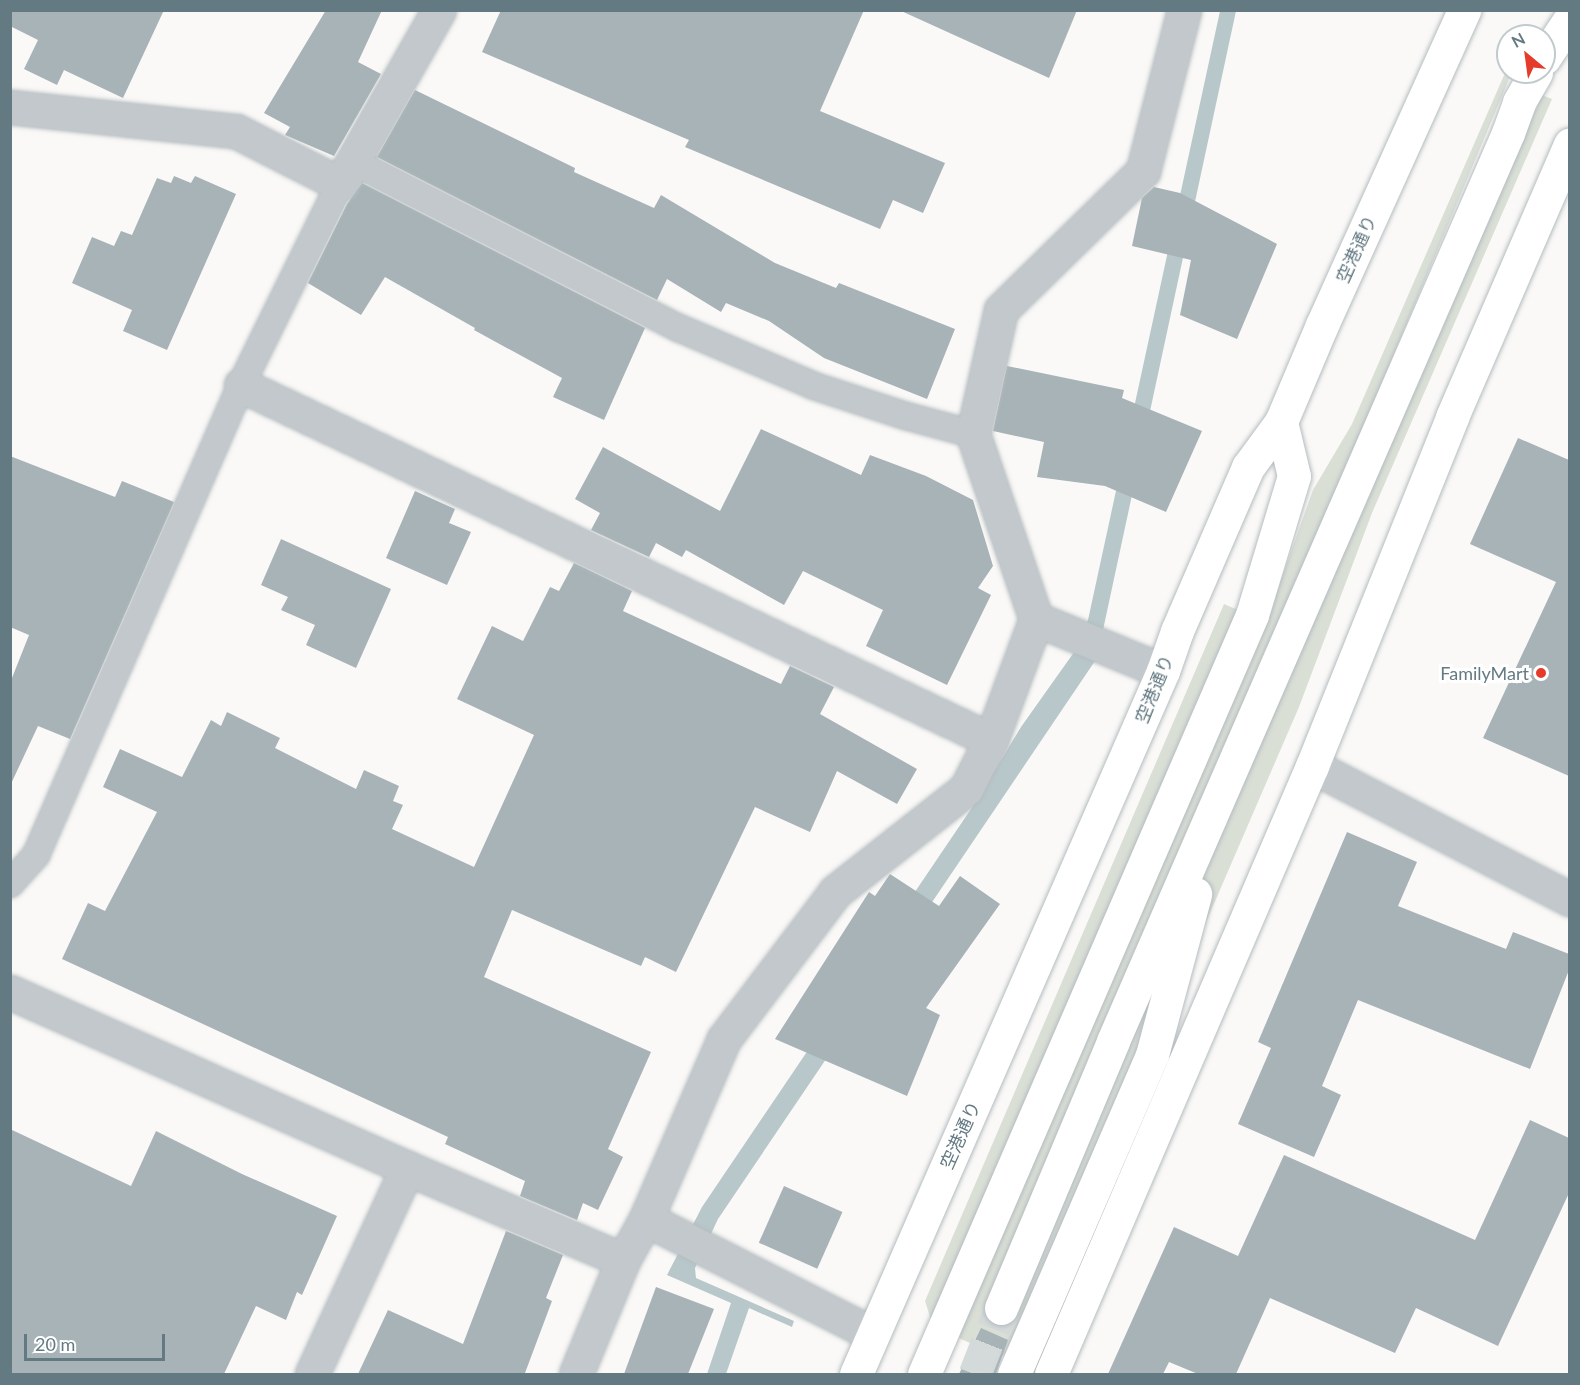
<!DOCTYPE html>
<meta charset="utf-8">
<style>
body{margin:0}
#map{position:relative;width:1580px;height:1385px;overflow:hidden;background:#faf9f7;font-family:Lato,"Noto Sans JP",sans-serif}
div>[style]{position:absolute}
[style*='--x']{left:calc(var(--x)*1px);top:calc(var(--y)*1px);width:calc(var(--w)*1px);rotate:calc(var(--a)*1deg)}
.green>*{inset:0;background:#dadfd6}
.water>*{inset:0;background:#b8c8ca}
.building>*{inset:0;background:#a7b3b7;transform-origin:0 0}
.highway-tunnel>*{height:33px;margin-top:-16.5px;transform-origin:0;background:repeating-linear-gradient(90deg,#d4d9da 0 33px,transparent 0 49px)}
.roads{filter:drop-shadow(0 0 2px #b5bcc0) drop-shadow(0 0 2px #b5bcc0)}
.lane>*{height:26px;margin:-13px;padding:0 13px;transform-origin:13px;border-radius:13px;background:#c2c8cb}
.street>*{height:33px;margin:-16.5px;padding:0 16.5px;transform-origin:16.5px;border-radius:16.5px;background:#c2c8cb}
.secondary>*{height:33px;margin:-16.5px;padding:0 16.5px;transform-origin:16.5px;border-radius:16.5px;background:#fff}
.highway>*{height:33px;margin:-16.5px;padding:0 16.5px;transform-origin:16.5px;border-radius:16.5px;background:#fff}
.dots>*{width:16px;height:16px;translate:-50% -50%;box-sizing:border-box;border:3px solid #fff;border-radius:50%}
span{translate:-50% -50%;white-space:nowrap;text-align:center;line-height:1.15;-webkit-text-stroke:6px #fff;paint-order:stroke}
.street-label{font-size:18px;color:#647a83}
.poi-label{font-size:18px;color:#647a83}
.right{translate:-100% -50%;text-align:right}
.frame{position:absolute;inset:0;border:12px solid #647a83;pointer-events:none}
.north{position:absolute;left:1496px;top:24px;width:60px;height:60px;box-sizing:border-box;background:#fff;border:2px solid #c1cacd;border-radius:50%;rotate:331deg;font-size:16px;font-weight:700;line-height:24px;text-align:center;color:#647a83}
.north::after{content:'';display:block;margin:auto;width:21px;height:27px;background:#e53b2b;clip-path:polygon(50% 0,100% 100%,50% 72%,0 100%)}
.scale{position:absolute;left:24px;top:1334px;width:141px;height:27px;box-sizing:border-box;border:3px solid #647a83;border-top:0;padding-left:8px;font-size:18px;line-height:21px;white-space:nowrap;color:#647a83;-webkit-text-stroke:4px #fff;paint-order:stroke}
</style>
<div id="map">
<div class="green">
<i style="clip-path:polygon(1508px 66px,1508px 72px,1512px 72px,1332px 502px,1359px 512px,1542px 95px,1552px 99px,1372px 513px,1299px 707px,1022px 1348px,1000px 1357px,933px 1326px,925px 1301px,1224px 604px,1266px 622px,1313px 490px,1352px 424px)"></i>
</div>
<div class="water">
<i style="clip-path:polygon(1220px 11px,1236px 11px,1097px 658px,718px 1219px,695px 1268px,696px 1278px,794px 1321px,792px 1327px,749px 1308px,726px 1374px,707px 1374px,731px 1303px,667px 1275px,702px 1207px,973px 806px,1021px 727px,1077px 648px,1088px 620px)"></i>
</div>
<div class="building">
<i style="clip-path:polygon(10px 10px,164px 10px,123px 98px,64px 70px,57px 85px,24px 69px,38px 40px,10px 26px)"></i>
<i style="clip-path:polygon(326px 10px,382px 10px,358px 62px,381px 74px,334px 156px,285px 135px,290px 127px,264px 113px)"></i>
<i style="clip-path:polygon(501px 10px,864px 10px,820px 111px,945px 163px,923px 213px,893px 200px,880px 229px,685px 147px,689px 140px,482px 52px)"></i>
<i style="clip-path:polygon(899px 10px,1077px 10px,1049px 78px)"></i>
<i style="clip-path:polygon(415px 90px,575px 168px,574px 172px,654px 208px,661px 195px,775px 263px,836px 288px,839px 283px,955px 329px,927px 399px,824px 358px,769px 321px,726px 303px,721px 312px,667px 279px,657px 300px,377px 157px)"></i>
<i style="clip-path:polygon(174px 176px,191px 183px,195px 176px,236px 194px,167px 350px,123px 331px,132px 310px,72px 283px,92px 237px,114px 246px,121px 231px,132px 235px,157px 178px,171px 183px)"></i>
<i style="clip-path:polygon(362px 183px,645px 328px,604px 420px,553px 397px,562px 378px,474px 330px,475px 328px,385px 277px,361px 315px,308px 283px,347px 204px)"></i>
<i style="clip-path:polygon(1154px 187px,1180px 193px,1277px 244px,1237px 339px,1180px 315px,1191px 260px,1132px 246px,1142px 198px)"></i>
<i style="clip-path:polygon(1007px 366px,1124px 390px,1122px 398px,1202px 431px,1166px 512px,1105px 486px,1037px 477px,1044px 442px,993px 431px)"></i>
<i style="clip-path:polygon(761px 429px,861px 475px,870px 455px,926px 476px,973px 500px,993px 566px,978px 588px,991px 595px,947px 685px,866px 646px,883px 610px,803px 571px,784px 605px,686px 550px,682px 557px,656px 543px,649px 557px,591px 530px,600px 513px,575px 499px,603px 447px,720px 511px)"></i>
<i style="clip-path:polygon(1518px 438px,1569px 460px,1569px 776px,1483px 738px,1556px 582px,1470px 544px)"></i>
<i style="clip-path:polygon(10px 456px,115px 497px,122px 481px,174px 502px,70px 739px,38px 726px,10px 786px,10px 683px,29px 635px,10px 627px)"></i>
<i style="clip-path:polygon(415px 491px,455px 509px,449px 523px,471px 532px,447px 585px,386px 558px)"></i>
<i style="clip-path:polygon(281px 539px,391px 589px,356px 668px,306px 645px,315px 625px,281px 610px,288px 597px,261px 585px)"></i>
<i style="clip-path:polygon(574px 563px,632px 591px,623px 611px,781px 684px,790px 666px,834px 687px,820px 714px,917px 769px,897px 804px,837px 771px,810px 832px,755px 807px,676px 972px,645px 957px,641px 966px,512px 910px,484px 977px,651px 1052px,608px 1149px,623px 1157px,598px 1210px,583px 1203px,577px 1220px,520px 1196px,525px 1181px,445px 1144px,448px 1137px,62px 959px,88px 903px,105px 911px,157px 812px,103px 787px,120px 749px,182px 777px,211px 720px,221px 726px,227px 712px,280px 738px,275px 748px,356px 789px,364px 770px,399px 786px,393px 801px,403px 805px,392px 829px,474px 867px,534px 735px,457px 699px,492px 626px,523px 641px,550px 587px,559px 591px)"></i>
<i style="clip-path:polygon(1347px 832px,1417px 862px,1398px 906px,1506px 949px,1513px 932px,1569px 954px,1569px 970px,1530px 1069px,1358px 1000px,1322px 1086px,1341px 1095px,1314px 1157px,1238px 1124px,1271px 1048px,1258px 1042px)"></i>
<i style="clip-path:polygon(890px 874px,939px 906px,960px 876px,1000px 904px,926px 1008px,940px 1015px,907px 1096px,775px 1039px,869px 892px,875px 896px)"></i>
<i style="clip-path:polygon(1530px 1120px,1569px 1138px,1569px 1193px,1498px 1346px,1416px 1308px,1395px 1353px,1270px 1298px,1236px 1374px,1198px 1374px,1169px 1362px,1163px 1374px,1108px 1374px,1174px 1227px,1238px 1256px,1284px 1155px,1475px 1240px)"></i>
<i style="clip-path:polygon(10px 1129px,131px 1186px,156px 1131px,242px 1174px,337px 1216px,302px 1295px,297px 1292px,286px 1320px,256px 1306px,224px 1374px,10px 1374px)"></i>
<i style="left:784px;top:1186px;width:64px;height:62px;rotate:24deg"></i>
<i style="clip-path:polygon(506px 1231px,563px 1255px,546px 1298px,552px 1301px,525px 1373px,528px 1374px,358px 1374px,388px 1310px,463px 1344px)"></i>
<i style="clip-path:polygon(656px 1287px,714px 1309px,688px 1374px,624px 1374px)"></i>
<i style="clip-path:polygon(981px 1328px,1008px 1340px,996px 1374px,959px 1374px)"></i>
</div>
<div class="highway-tunnel">
<i style="--x:975;--y:1374;--w:71;--a:-68.5"></i>
</div>
<div class="roads">
<div class="lane">
<i style="--x:352;--y:161;--w:367;--a:27.1"></i>
<i style="--x:679;--y:328;--w:147;--a:23.2"></i>
<i style="--x:814;--y:386;--w:97;--a:18.1"></i>
<i style="--x:906;--y:416;--w:69;--a:15"></i>
<i style="--x:10;--y:884;--w:39;--a:-48"></i>
<i style="--x:36;--y:855;--w:513;--a:-66.43"></i>
<i style="--x:241;--y:385;--w:224;--a:-63.8"></i>
</div>
<div class="street">
<i style="--x:10;--y:107;--w:227;--a:6.1"></i>
<i style="--x:236;--y:131;--w:117;--a:27"></i>
<i style="--x:340;--y:184;--w:200;--a:-60.4"></i>
<i style="--x:241;--y:385;--w:830;--a:25.33"></i>
<i style="--x:1036;--y:619;--w:137;--a:22.3"></i>
<i style="--x:1312;--y:766;--w:290;--a:27.3"></i>
<i style="--x:10;--y:992;--w:434;--a:23.9"></i>
<i style="--x:407;--y:1168;--w:235;--a:23.1"></i>
<i style="--x:646;--y:1219;--w:254;--a:26.9"></i>
<i style="--x:312;--y:1374;--w:227;--a:-65.2"></i>
<i style="--x:576;--y:1374;--w:123;--a:-67.6"></i>
<i style="--x:623;--y:1260;--w:47;--a:-60.7"></i>
<i style="--x:646;--y:1219;--w:196;--a:-66.6"></i>
<i style="--x:724;--y:1039;--w:184;--a:-52.9"></i>
<i style="--x:835;--y:892;--w:167;--a:-38.2"></i>
<i style="--x:966;--y:789;--w:55;--a:-63"></i>
<i style="--x:991;--y:740;--w:129;--a:-69.6"></i>
<i style="--x:1036;--y:619;--w:195;--a:-108.8"></i>
<i style="--x:973;--y:434;--w:127;--a:-77.3"></i>
<i style="--x:1001;--y:310;--w:199;--a:-44.4"></i>
<i style="--x:1143;--y:171;--w:166;--a:-75.7"></i>
</div>
<div class="secondary">
<i style="--x:1544;--y:58;--w:47;--a:-56.3"></i>
<i style="--x:1508;--y:133;--w:33;--a:-70"></i>
<i style="--x:1519;--y:102;--w:34;--a:-60"></i>
<i style="--x:856;--y:1374;--w:767;--a:-66.41"></i>
<i style="--x:1163;--y:671;--w:42;--a:-70.7"></i>
<i style="--x:1177;--y:631;--w:179;--a:-66.6"></i>
<i style="--x:1248;--y:467;--w:56;--a:-53.7"></i>
<i style="--x:1281;--y:422;--w:105;--a:-67.1"></i>
<i style="--x:1322;--y:325;--w:346;--a:-65.7"></i>
<i style="--x:1051;--y:1374;--w:662;--a:-66.77"></i>
<i style="--x:1312;--y:766;--w:376;--a:-68.1"></i>
<i style="--x:1452;--y:417;--w:297;--a:-66.6"></i>
</div>
<div class="highway">
<i style="--x:1001;--y:1308;--w:290;--a:-67.2"></i>
<i style="--x:1113;--y:1041;--w:990;--a:-66.49"></i>
<i style="--x:924;--y:1374;--w:827;--a:-66.63"></i>
<i style="--x:1252;--y:615;--w:145;--a:-73.2"></i>
<i style="--x:1294;--y:476;--w:56;--a:-103.5"></i>
<i style="--x:1014;--y:1374;--w:348;--a:-66.6"></i>
<i style="--x:1152;--y:1055;--w:167;--a:-75"></i>
</div>
</div>
<div class="dots">
<i style="left:1541px;top:673px;background:#e53b2b"></i>
</div>
<div class="street-label">
<span style="left:1356px;top:249px;rotate:-66deg">空港通り</span>
<span style="left:1154px;top:689px;rotate:-68deg">空港通り</span>
<span style="left:960px;top:1135px;rotate:-66deg">空港通り</span>
</div>
<div class="poi-label">
<span class="right" style="left:1529px;top:673px">FamilyMart</span>
</div>
<div class="frame"></div>
<div class="north">N</div>
<div class="scale">20 m</div>
</div>
